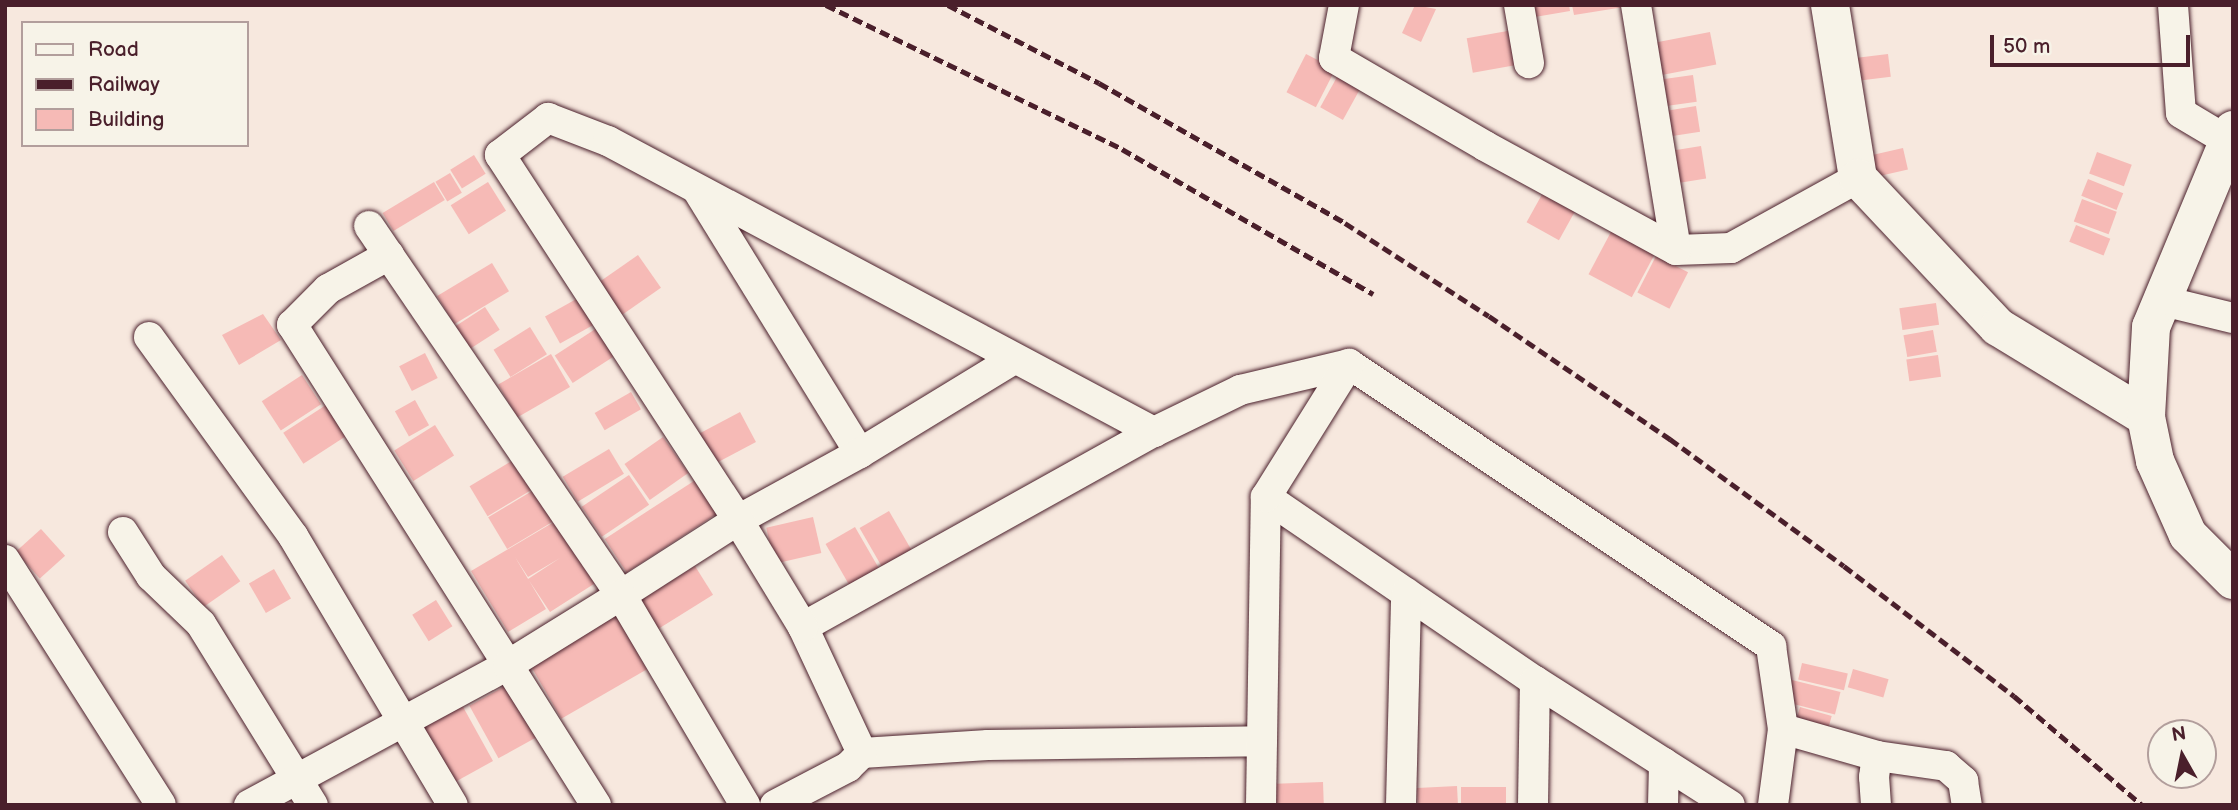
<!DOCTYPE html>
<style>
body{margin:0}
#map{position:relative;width:2238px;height:810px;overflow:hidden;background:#f7e8de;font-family:"Balsamiq Sans",sans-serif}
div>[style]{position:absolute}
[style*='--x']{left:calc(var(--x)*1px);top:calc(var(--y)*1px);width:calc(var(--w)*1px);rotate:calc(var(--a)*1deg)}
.building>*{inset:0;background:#f6bab6;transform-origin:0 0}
.roads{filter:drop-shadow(0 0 2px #4a1f2b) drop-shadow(0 0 2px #4a1f2b)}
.street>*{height:30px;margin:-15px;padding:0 15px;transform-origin:15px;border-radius:15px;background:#f7f3e8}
.secondary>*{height:38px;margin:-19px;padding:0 19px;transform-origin:19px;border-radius:19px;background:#f7f3e8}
.primary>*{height:38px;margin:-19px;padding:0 19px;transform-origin:19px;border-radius:19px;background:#f7f3e8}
.rail>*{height:5px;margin-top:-2.5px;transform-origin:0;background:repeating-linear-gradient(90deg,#4a1f2b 0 10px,transparent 0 15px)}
span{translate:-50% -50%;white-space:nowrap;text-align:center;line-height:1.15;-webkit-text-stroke:5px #f7f3e8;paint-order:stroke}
.frame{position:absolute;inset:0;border:7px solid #4a1f2b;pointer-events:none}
.legend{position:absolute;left:21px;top:21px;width:228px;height:126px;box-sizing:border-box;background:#f7f3e8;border:2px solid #b29e9c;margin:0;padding:9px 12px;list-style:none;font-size:21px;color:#4a1f2b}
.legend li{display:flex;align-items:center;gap:14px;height:35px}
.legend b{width:35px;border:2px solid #b29e9c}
.north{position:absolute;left:2147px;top:719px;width:70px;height:70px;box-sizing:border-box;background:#f7f3e8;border:2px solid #b29e9c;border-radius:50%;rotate:351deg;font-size:19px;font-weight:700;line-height:28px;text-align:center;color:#4a1f2b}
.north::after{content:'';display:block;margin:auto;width:24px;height:32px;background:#4a1f2b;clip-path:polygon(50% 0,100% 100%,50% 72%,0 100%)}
.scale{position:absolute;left:1990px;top:35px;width:200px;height:32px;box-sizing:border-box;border:4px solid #4a1f2b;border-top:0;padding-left:9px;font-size:21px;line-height:24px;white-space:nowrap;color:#4a1f2b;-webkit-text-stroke:5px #f7f3e8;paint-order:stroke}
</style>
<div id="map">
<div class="building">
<i style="clip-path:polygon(1415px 5px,1436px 9px,1421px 42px,1402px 33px)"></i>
<i style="clip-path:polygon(1527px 5px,1569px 5px,1570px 11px,1529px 18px)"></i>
<i style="clip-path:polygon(1572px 5px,1624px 5px,1624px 7px,1574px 15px)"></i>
<i style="left:1513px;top:30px;width:35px;height:47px;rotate:80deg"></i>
<i style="left:1710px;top:32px;width:33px;height:62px;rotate:79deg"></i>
<i style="left:1306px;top:54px;width:33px;height:43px;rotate:27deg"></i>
<i style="left:1888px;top:54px;width:23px;height:37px;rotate:83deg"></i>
<i style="left:1342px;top:68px;width:26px;height:45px;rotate:29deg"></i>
<i style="left:1693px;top:75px;width:27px;height:38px;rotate:82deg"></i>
<i style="left:1696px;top:106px;width:26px;height:36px;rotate:81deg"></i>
<i style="left:1701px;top:146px;width:33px;height:36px;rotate:81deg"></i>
<i style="left:1903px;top:148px;width:22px;height:37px;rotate:77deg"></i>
<i style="left:2097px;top:152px;width:37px;height:23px;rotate:20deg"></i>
<i style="left:474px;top:155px;width:22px;height:28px;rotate:58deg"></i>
<i style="left:450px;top:173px;width:23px;height:17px;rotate:59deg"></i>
<i style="left:2088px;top:179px;width:38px;height:18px;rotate:22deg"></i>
<i style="left:434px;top:182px;width:21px;height:60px;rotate:59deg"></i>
<i style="left:488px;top:182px;width:34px;height:44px;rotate:58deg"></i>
<i style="left:1545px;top:189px;width:37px;height:38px;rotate:29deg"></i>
<i style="left:2082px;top:199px;width:37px;height:24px;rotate:20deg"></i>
<i style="left:2076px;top:225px;width:37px;height:18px;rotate:22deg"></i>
<i style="left:1612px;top:230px;width:49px;height:50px;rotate:28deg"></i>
<i style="left:638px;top:255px;width:40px;height:49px;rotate:55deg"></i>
<i style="left:1656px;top:256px;width:36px;height:41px;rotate:27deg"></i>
<i style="left:492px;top:263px;width:33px;height:64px;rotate:59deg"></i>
<i style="left:580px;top:297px;width:31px;height:40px;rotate:61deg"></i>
<i style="left:1936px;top:303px;width:22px;height:37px;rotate:82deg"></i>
<i style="left:485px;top:307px;width:27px;height:38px;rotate:57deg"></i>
<i style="clip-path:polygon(263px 314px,281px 340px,239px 365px,222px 335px)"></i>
<i style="left:600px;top:326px;width:33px;height:54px;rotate:57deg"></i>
<i style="left:530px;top:327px;width:32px;height:43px;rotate:58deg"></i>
<i style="left:1933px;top:330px;width:22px;height:30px;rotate:80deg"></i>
<i style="left:425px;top:353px;width:28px;height:29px;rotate:63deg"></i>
<i style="left:551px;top:354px;width:38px;height:61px;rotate:60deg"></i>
<i style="left:1938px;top:355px;width:22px;height:32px;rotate:82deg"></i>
<i style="left:302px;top:375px;width:35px;height:48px;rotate:57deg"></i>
<i style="left:631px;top:392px;width:20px;height:42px;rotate:60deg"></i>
<i style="left:415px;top:400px;width:29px;height:23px;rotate:61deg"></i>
<i style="left:326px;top:405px;width:37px;height:51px;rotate:57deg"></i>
<i style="left:740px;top:412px;width:34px;height:47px;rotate:62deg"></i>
<i style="left:435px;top:425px;width:36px;height:48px;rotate:58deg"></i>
<i style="left:663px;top:437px;width:44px;height:47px;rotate:55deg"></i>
<i style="left:609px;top:449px;width:29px;height:54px;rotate:59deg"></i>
<i style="left:515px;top:459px;width:35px;height:53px;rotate:59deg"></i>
<i style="left:629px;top:475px;width:36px;height:57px;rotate:56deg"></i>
<i style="left:697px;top:479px;width:40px;height:110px;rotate:57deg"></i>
<i style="left:537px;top:488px;width:37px;height:57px;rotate:59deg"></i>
<i style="left:889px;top:511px;width:51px;height:34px;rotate:60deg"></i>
<i style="left:813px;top:517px;width:37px;height:48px;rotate:77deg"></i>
<i style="clip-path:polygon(559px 519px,597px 582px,550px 612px,528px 579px,560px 558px,528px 577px,515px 557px,546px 609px,508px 632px,471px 571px)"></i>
<i style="left:855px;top:527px;width:52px;height:34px;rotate:60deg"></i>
<i style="left:41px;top:529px;width:36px;height:34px;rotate:48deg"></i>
<i style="left:222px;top:555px;width:32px;height:45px;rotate:55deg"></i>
<i style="left:695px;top:566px;width:34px;height:68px;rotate:58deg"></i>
<i style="left:274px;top:569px;width:34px;height:29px;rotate:60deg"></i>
<i style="left:436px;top:600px;width:31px;height:28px;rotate:58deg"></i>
<i style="left:614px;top:612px;width:66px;height:99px;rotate:60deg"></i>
<i style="left:1802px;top:663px;width:47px;height:17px;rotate:13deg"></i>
<i style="left:1853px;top:669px;width:37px;height:19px;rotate:16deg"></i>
<i style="left:1792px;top:680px;width:50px;height:23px;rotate:14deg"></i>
<i style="left:507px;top:685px;width:60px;height:43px;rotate:61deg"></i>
<i style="left:462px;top:705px;width:64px;height:46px;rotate:61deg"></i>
<i style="left:1800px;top:707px;width:33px;height:23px;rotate:16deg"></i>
<i style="left:1323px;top:782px;width:23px;height:47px;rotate:88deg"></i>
<i style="left:1457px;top:786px;width:19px;height:40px;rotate:87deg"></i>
<i style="left:1506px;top:787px;width:18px;height:45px;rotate:90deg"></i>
</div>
<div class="roads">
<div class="street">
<i style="--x:1344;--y:5;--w:54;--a:100.7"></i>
<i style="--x:1334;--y:58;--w:175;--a:30.2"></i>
<i style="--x:1485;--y:146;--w:217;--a:28.6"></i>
<i style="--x:1676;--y:250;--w:55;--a:-2.1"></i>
<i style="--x:1731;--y:248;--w:145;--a:-28.9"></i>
<i style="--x:1519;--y:5;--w:59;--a:80.2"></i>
<i style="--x:1636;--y:5;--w:248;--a:80.7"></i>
<i style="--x:2173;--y:5;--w:108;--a:85.8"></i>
<i style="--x:2181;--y:113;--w:55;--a:30.8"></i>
<i style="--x:698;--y:191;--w:308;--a:58.3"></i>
<i style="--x:369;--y:226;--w:447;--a:55.7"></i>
<i style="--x:621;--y:595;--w:139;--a:-32.7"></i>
<i style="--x:738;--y:520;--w:139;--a:-28.8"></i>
<i style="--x:860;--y:453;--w:180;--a:-31.4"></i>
<i style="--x:2163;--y:301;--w:72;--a:13.7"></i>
<i style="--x:149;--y:337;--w:246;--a:54.1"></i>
<i style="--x:293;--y:536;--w:313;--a:59.3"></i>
<i style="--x:1266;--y:497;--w:326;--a:34.4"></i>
<i style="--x:1535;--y:681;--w:231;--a:32.5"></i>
<i style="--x:123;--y:532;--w:52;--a:57.5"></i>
<i style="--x:151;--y:576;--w:69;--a:43.8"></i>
<i style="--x:201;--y:624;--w:213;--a:58.3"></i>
<i style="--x:5;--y:560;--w:290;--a:57.5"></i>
<i style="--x:803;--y:627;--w:402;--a:-29.1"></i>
<i style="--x:862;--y:753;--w:126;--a:-3.6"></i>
<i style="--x:988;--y:745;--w:274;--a:-0.8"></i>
<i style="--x:249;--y:805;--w:294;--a:-28.4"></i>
<i style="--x:508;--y:665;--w:403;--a:-122.4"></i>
<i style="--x:292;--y:325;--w:51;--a:-45"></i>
<i style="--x:328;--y:289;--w:70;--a:-29.1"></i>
<i style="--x:596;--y:805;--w:165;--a:-122.2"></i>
<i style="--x:508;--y:665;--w:133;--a:-31.8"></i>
<i style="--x:621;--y:595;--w:244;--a:59.4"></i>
<i style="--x:775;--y:805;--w:82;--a:-27.5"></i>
<i style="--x:848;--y:767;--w:20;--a:-45"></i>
<i style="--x:862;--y:753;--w:139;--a:-115.1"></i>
<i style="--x:803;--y:627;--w:125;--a:-121.3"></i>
<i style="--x:738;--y:520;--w:436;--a:-123.1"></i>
<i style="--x:500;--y:155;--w:61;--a:-37.6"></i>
<i style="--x:548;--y:118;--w:64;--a:21"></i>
<i style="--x:608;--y:141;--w:619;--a:28.06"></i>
<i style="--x:1154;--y:432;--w:96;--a:-26"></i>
<i style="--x:1240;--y:390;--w:112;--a:-13.4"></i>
<i style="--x:1349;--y:364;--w:508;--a:33.75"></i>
<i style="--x:1771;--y:646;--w:84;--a:81.8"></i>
<i style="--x:1783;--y:729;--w:98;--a:16"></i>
<i style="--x:1877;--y:756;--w:70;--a:8.2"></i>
<i style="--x:1946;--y:766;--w:23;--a:41"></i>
<i style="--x:1963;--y:781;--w:24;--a:81"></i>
<i style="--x:1261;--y:805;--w:308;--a:-89.1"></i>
<i style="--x:1266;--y:497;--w:157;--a:-58"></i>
<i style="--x:1401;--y:805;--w:212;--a:-88.6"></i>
<i style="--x:1533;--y:805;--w:124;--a:-89.1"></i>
<i style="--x:1663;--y:805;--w:42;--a:-88.6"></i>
<i style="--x:1773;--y:805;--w:77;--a:-82.5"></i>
<i style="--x:1876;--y:805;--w:28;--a:-94"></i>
<i style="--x:1874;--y:777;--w:21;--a:-82"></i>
</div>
<div class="secondary">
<i style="--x:1830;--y:5;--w:175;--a:80.8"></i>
<i style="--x:1858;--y:178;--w:204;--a:46.8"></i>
<i style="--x:1998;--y:327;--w:173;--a:31.3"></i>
</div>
<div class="primary">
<i style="--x:2233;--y:130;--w:213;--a:112.6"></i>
<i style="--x:2151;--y:327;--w:90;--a:93.2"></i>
<i style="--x:2146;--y:417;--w:45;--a:78.4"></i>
<i style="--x:2155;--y:461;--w:81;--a:66"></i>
<i style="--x:2188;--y:535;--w:64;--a:45"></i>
</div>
</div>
<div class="rail">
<i style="--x:826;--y:5;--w:329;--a:25.9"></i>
<i style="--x:1122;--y:149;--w:290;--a:30"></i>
<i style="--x:948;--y:5;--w:170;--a:27.3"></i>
<i style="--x:1099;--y:83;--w:283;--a:29.6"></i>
<i style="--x:1345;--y:223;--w:171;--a:32.9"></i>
<i style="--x:1489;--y:316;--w:219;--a:34.2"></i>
<i style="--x:1670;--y:439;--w:215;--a:36.1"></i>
<i style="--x:1844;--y:566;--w:214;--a:37.4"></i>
<i style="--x:2014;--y:696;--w:168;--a:40.4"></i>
</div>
<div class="frame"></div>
<ul class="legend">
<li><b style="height:9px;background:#f7f3e8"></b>Road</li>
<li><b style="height:9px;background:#4a1f2b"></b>Railway</li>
<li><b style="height:19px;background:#f6bab6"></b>Building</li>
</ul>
<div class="north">N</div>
<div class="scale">50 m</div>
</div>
